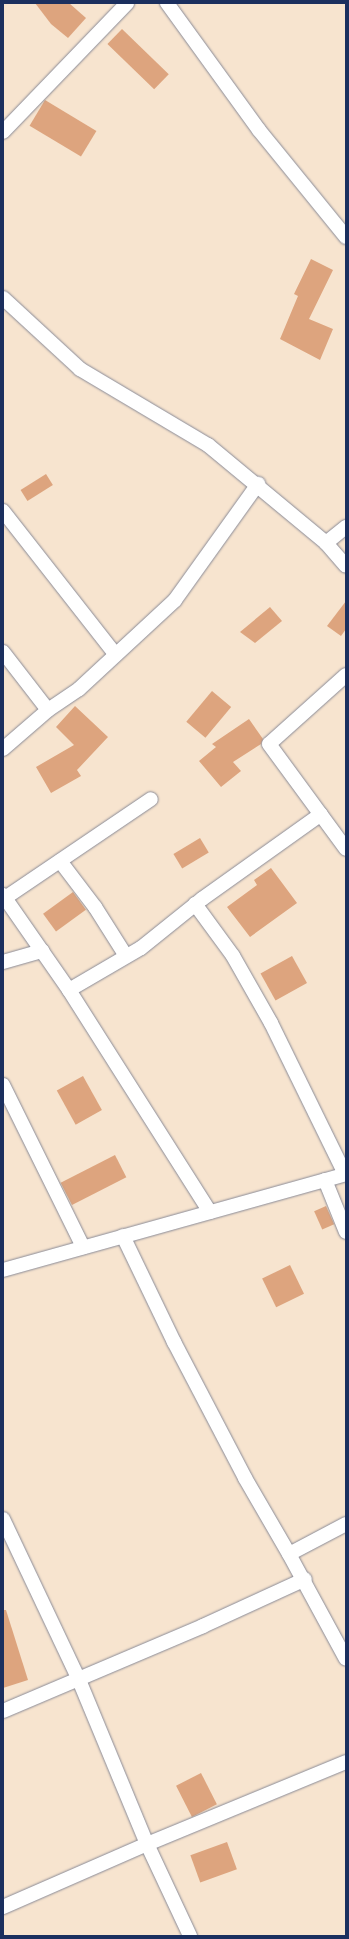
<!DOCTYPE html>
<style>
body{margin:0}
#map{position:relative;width:349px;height:1939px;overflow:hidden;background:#f7e4cf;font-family:"IM FELL Double Pica",serif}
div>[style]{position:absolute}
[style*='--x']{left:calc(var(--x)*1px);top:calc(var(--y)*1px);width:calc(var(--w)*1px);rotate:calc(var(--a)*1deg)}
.building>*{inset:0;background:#dda47e;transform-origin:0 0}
.roads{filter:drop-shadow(0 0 1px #898a96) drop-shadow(0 0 1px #898a96)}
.street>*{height:14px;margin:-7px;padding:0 7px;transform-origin:7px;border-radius:7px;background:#fff}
span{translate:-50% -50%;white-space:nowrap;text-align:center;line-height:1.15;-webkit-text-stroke:4px #fdfcf7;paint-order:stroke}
.frame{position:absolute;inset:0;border:4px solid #1b2f5e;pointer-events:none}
</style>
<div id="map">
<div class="building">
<i style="clip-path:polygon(35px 3px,69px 3px,86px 18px,68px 38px,51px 24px)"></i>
<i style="left:122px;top:29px;width:65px;height:21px;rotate:44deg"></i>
<i style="left:45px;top:100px;width:60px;height:30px;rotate:31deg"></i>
<i style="clip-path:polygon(311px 259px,333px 270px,309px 319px,333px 329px,320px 360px,280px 339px,298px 296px,294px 294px)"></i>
<i style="left:46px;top:474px;width:13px;height:30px;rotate:58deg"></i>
<i style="clip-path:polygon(346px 601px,346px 629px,341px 636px,327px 626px)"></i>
<i style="clip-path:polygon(270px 607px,282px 621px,255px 643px,240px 632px)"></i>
<i style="left:212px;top:691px;width:25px;height:40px;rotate:40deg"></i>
<i style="clip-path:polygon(75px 706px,108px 737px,77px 770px,81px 776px,51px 793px,36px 767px,74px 745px,56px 727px)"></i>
<i style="clip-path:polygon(249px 719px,263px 739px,261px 744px,233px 762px,241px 771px,221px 787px,199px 761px,216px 747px,212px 744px)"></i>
<i style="left:200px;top:838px;width:17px;height:31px;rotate:59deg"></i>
<i style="clip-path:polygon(271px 868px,297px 903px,250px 937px,227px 907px,257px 885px,254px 880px)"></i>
<i style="left:73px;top:892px;width:22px;height:37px;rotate:54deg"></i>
<i style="left:292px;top:956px;width:31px;height:36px;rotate:61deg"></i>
<i style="left:83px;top:1076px;width:39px;height:30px;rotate:61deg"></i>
<i style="left:115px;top:1155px;width:25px;height:61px;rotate:63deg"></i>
<i style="left:326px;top:1206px;width:20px;height:13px;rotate:66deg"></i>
<i style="left:290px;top:1265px;width:32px;height:31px;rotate:64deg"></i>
<i style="clip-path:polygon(3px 1610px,6px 1610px,28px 1680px,3px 1688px)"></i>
<i style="left:201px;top:1773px;width:35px;height:28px;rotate:63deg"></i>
<i style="left:227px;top:1842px;width:29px;height:39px;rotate:70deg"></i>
</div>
<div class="roads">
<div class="street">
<i style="--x:167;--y:3;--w:157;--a:54.1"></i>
<i style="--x:259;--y:130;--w:138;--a:50.9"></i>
<i style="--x:3;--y:132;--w:179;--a:-46.1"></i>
<i style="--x:3;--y:298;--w:105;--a:42.7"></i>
<i style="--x:80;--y:369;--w:149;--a:30.7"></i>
<i style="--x:208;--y:445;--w:153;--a:39.7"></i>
<i style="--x:326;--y:543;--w:30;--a:49"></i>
<i style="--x:3;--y:511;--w:182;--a:51.9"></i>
<i style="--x:326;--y:543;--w:26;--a:-39"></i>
<i style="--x:3;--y:652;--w:73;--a:52.2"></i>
<i style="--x:346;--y:675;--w:103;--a:138.1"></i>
<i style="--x:269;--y:744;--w:130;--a:53.7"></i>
<i style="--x:3;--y:749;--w:60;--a:-40.9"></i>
<i style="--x:48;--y:710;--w:37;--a:-34"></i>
<i style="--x:79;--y:689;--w:131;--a:-42.8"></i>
<i style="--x:175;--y:600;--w:143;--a:-54.4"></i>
<i style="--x:60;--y:861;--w:58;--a:52.7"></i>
<i style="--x:95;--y:907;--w:58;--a:57.7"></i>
<i style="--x:3;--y:895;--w:116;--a:55.2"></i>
<i style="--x:69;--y:990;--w:263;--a:57.6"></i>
<i style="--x:5;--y:898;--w:176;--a:-34.1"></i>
<i style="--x:195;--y:904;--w:64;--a:53.8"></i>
<i style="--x:233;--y:956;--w:77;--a:60.4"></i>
<i style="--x:271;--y:1023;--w:168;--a:63.9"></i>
<i style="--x:3;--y:962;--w:41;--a:-15.8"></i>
<i style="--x:69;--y:990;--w:83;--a:-30.3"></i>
<i style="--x:141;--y:948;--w:78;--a:-38.8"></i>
<i style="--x:202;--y:899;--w:146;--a:-35.5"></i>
<i style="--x:3;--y:1085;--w:181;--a:63.7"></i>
<i style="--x:325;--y:1180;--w:56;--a:68"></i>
<i style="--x:123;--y:1236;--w:118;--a:64.3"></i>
<i style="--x:174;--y:1342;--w:153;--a:62.4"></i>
<i style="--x:245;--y:1478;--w:88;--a:59.9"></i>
<i style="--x:3;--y:1270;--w:356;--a:-15.6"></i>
<i style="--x:3;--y:1519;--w:178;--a:64.7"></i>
<i style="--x:79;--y:1680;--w:178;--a:67.5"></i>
<i style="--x:147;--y:1844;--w:102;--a:64.9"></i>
<i style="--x:346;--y:1524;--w:64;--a:152.2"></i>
<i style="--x:289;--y:1554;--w:119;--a:61.5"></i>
<i style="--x:3;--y:1711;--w:217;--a:-23"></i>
<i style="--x:203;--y:1626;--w:112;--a:-24.7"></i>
<i style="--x:3;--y:1907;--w:157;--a:-23.6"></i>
<i style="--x:147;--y:1844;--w:215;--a:-22.4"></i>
</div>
</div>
<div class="frame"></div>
</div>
